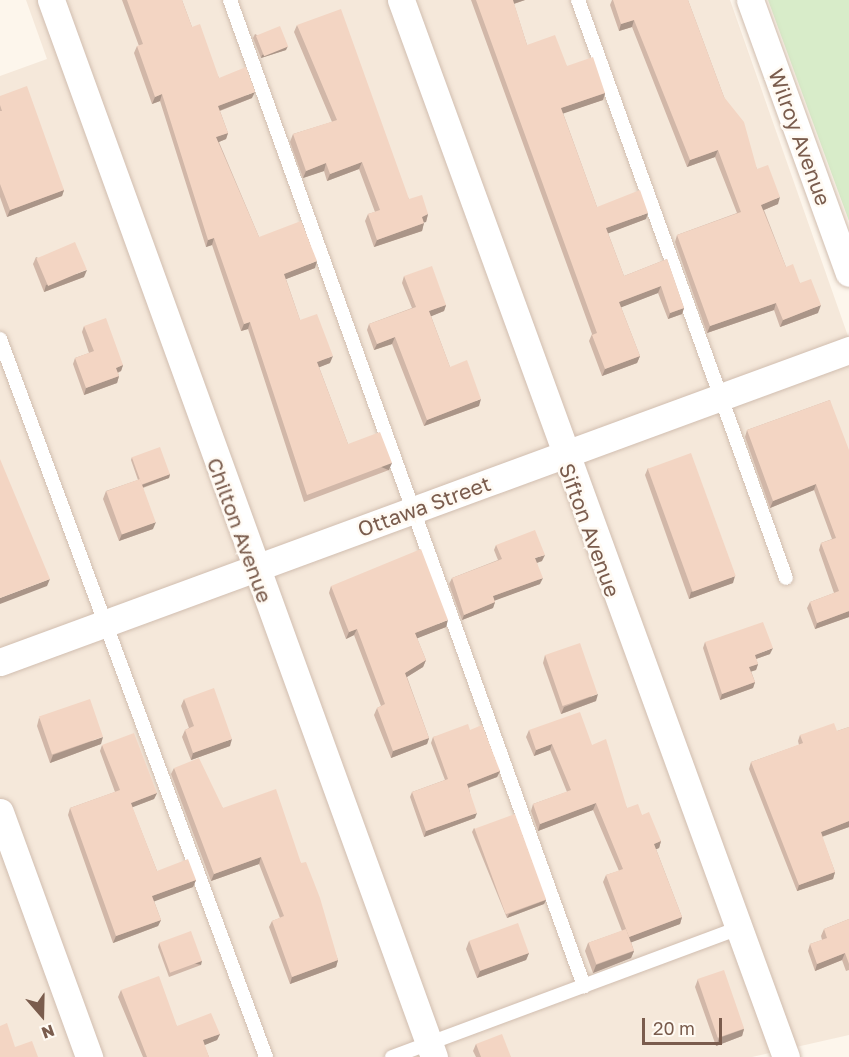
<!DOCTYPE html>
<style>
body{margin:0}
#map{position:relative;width:849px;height:1057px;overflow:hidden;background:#fdf6ec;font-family:"Golos Text",sans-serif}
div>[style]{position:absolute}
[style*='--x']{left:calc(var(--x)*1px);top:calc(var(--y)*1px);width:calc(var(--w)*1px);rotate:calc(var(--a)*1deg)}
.residential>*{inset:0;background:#f5e8da}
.green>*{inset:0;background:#d8ecc9}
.roads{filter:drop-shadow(0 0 2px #d1beb0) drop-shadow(0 0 2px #d1beb0)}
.lane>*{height:14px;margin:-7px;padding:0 7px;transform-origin:7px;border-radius:7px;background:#fff}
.street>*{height:27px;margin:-13.5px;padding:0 13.5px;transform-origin:13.5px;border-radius:13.5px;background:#fff}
.wall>*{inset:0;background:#d1b7a8}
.shaded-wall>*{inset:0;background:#aa9588;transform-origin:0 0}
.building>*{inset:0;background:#f3d5c3;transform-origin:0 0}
span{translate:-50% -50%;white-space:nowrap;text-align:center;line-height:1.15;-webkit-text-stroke:5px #fffaf3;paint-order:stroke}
.street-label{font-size:21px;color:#7a5c4d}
.north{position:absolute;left:12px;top:985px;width:60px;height:60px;-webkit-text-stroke:4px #fffaf3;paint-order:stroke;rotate:160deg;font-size:16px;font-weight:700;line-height:24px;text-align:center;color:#7a5c4d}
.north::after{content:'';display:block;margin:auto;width:21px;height:27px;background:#7a5c4d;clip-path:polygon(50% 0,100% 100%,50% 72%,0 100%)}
.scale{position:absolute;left:642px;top:1018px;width:80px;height:27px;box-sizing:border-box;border:3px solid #7a5c4d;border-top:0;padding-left:8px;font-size:18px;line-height:21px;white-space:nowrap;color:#7a5c4d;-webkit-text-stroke:4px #fffaf3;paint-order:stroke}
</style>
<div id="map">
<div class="residential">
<i style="clip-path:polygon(26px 0,730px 0,849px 339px,849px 1035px,752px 1057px,0 1057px,0 76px,47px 59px)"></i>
</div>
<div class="green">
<i style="clip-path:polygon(768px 0,849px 0,849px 221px)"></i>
</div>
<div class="roads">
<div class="lane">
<i style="--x:230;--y:0;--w:1048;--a:70.25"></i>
<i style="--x:578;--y:0;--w:614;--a:70.21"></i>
<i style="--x:0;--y:339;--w:766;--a:69.67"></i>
<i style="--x:392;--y:1057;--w:370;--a:-20.4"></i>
</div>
<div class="street">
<i style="--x:51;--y:0;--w:1124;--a:70.08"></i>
<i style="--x:401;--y:0;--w:1125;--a:69.99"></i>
<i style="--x:750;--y:0;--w:290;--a:70.1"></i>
<i style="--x:0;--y:662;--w:905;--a:-20.18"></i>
<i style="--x:0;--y:812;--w:261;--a:70"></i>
</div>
</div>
<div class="wall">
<i style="clip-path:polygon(122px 0,182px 0,192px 27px,219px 78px,252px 98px,220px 111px,228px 133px,226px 139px,219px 142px,259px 237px,315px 268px,286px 279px,300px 320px,330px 363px,319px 367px,348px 444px,389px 470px,304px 502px,248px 329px,241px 331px,212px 245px,206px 247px,160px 101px,152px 104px,134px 53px,137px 46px,139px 46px)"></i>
<i style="clip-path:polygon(471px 0,525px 0,514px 4px,527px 45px,567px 66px,605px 93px,603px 100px,563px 113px,597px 207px,646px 219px,608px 233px,624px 276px,667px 259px,684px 308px,682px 314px,668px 319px,658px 293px,621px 307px,640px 356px,637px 363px,602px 376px,589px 341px,592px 334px)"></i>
<i style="clip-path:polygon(612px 0,688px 0,724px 97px,757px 169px,778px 204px,764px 210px,786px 267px,800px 283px,818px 313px,780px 327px,774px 310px,707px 333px,675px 242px,677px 235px,737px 213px,715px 157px,687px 167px,632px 27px,619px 31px,610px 5px)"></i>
<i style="clip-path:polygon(297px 25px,409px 199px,428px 214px,426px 222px,424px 222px,422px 231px,374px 247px,365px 221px,368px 214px,375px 212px,359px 169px,327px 181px,324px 171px,303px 178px,290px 142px,293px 134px,332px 122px,294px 32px)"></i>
<i style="clip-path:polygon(255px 34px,286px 50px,261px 58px,253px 38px)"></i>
<i style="clip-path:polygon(0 96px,64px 190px,62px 196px,7px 217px,0 197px)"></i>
<i style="clip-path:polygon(36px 257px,84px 277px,44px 292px,33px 264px)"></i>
<i style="clip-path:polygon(404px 276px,446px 305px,444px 311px,431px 316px,450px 367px,479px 406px,424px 426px,392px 344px,374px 350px,367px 330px,369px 324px,412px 308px,402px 283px)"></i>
<i style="clip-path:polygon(84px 326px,123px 365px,121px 371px,118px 373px,119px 376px,117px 383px,84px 395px,73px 364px,75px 358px,89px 353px,82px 332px)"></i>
<i style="clip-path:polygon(830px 400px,849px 617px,815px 629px,807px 608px,810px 602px,834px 593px,819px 550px,821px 543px,832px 539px,814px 490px,770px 508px,745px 437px,747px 430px)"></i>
<i style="clip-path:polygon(132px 457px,170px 474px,169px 478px,143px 488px,153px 529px,119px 541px,103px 499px,106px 491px,138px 480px,131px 460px)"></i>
<i style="clip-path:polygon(648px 468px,733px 583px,689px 599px,645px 475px)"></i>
<i style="clip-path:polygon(496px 545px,542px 561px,537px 563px,540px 584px,495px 600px,495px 602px,493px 608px,462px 620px,449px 584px,452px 578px,498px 560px,494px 550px)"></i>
<i style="clip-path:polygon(331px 586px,446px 627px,417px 638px,426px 660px,423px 667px,407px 677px,429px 738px,427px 744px,391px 758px,374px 715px,377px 708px,381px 706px,354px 635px,346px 639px,329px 593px)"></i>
<i style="clip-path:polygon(705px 642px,770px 654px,756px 659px,758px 664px,756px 670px,751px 671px,755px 682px,753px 688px,720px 700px,703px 648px)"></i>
<i style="clip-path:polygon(545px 655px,596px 701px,561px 714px,543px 663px)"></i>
<i style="clip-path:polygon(184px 699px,230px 746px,191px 760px,182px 737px,185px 730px,189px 728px,181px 706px)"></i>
<i style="clip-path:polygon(39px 718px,101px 744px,50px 763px,37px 726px)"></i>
<i style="clip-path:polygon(849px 727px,849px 827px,822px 837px,835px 872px,833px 879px,797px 891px,749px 769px,751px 762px,799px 745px,798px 741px,800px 735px,837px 731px)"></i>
<i style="clip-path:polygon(470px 730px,500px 771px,497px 777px,469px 788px,475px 818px,424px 837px,410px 797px,412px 792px,445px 780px,431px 743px,433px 737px)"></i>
<i style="clip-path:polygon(529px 730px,592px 745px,627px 808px,642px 815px,661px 841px,659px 848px,656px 849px,682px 917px,680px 924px,631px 942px,634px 951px,631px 958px,593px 973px,585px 951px,588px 943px,622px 931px,603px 882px,606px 875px,619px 871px,593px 810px,538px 831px,531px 811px,533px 804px,567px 792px,550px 750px,534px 756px,526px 737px)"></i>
<i style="clip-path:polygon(102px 745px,157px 793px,154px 799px,132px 807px,157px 871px,196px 880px,193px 887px,154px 901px,161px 920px,158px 926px,113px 943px,68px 815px,70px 808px,115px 792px,100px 751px)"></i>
<i style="clip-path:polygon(174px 768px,223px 808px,301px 863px,338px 960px,336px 967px,290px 984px,269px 927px,272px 921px,280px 918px,259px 864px,211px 881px,171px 774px)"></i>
<i style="clip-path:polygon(474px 828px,546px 900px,544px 904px,507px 918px,472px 832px)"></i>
<i style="clip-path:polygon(849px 919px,849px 970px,846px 971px,842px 960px,815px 971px,808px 951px,810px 944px,822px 940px,821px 936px,824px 929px)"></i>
<i style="clip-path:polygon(469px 941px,529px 953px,526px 960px,477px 978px,466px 949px)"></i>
<i style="clip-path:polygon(159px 943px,201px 965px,169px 977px,158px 947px)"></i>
<i style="clip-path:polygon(698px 979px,744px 1029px,742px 1036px,716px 1046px,695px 987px)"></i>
<i style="clip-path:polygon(121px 990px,177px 1026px,220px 1034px,217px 1040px,204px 1045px,209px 1057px,143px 1057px,118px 997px)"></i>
<i style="clip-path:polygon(476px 1044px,511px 1057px,476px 1057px,473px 1051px)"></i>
</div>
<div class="shaded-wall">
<i style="clip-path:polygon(512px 0,525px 0,510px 5px)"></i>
<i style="clip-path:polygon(634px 20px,632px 27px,619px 31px,621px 24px)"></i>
<i style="clip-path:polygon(288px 46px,286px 50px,261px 58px,262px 55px)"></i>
<i style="clip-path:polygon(255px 92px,252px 98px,216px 112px,218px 106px)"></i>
<i style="clip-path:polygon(605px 93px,603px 100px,559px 115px,561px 108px)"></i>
<i style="clip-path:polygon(162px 94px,160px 101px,152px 104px,155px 97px)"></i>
<i style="clip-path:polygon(228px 133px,226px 139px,214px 144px,216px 137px)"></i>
<i style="clip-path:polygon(718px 150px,715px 157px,687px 167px,690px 160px)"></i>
<i style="clip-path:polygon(362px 162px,359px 169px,327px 181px,330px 174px)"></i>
<i style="clip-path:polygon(326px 163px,324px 171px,303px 178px,306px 171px)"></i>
<i style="clip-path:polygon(64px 190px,62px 196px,7px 217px,10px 210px)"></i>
<i style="clip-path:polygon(780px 197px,778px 204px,759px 212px,761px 205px)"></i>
<i style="clip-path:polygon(648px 213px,646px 219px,604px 235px,606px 228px)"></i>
<i style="clip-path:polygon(428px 214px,426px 222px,419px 224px,422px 217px)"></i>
<i style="clip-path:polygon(424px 223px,422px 231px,374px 247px,377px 240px)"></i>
<i style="clip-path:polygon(214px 238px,212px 245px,206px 247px,208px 240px)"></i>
<i style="clip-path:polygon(317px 261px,315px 268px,281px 281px,284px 274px)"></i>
<i style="clip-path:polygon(87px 270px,84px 277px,44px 292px,46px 285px)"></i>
<i style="clip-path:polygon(661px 286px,658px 293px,617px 309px,619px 302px)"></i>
<i style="clip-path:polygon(776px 303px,774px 310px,707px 333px,710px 326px)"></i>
<i style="clip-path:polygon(446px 305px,444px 311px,427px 318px,429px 311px)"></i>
<i style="clip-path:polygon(821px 305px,818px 313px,780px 327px,783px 320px)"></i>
<i style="clip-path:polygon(684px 308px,682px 314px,668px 319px,670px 313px)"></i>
<i style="clip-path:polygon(250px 322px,248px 329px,241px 331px,244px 324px)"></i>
<i style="clip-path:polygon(395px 337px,392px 344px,374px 350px,377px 344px)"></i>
<i style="clip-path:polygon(333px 356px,330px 363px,315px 369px,317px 362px)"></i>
<i style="clip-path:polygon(640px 356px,637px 363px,602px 376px,605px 369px)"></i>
<i style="clip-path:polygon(123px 365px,121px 371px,113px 374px,116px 368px)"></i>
<i style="clip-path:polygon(119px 376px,117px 383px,84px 395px,86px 388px)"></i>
<i style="clip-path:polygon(481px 399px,479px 406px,424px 426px,427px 420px)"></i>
<i style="left:392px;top:463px;width:8px;height:91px;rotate:113deg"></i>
<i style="clip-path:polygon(170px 474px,169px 478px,141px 488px,142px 485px)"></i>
<i style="clip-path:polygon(816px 484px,814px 490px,770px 508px,773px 501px)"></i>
<i style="clip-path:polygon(156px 522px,153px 529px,119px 541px,122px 534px)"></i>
<i style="clip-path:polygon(545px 555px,542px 561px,533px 564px,535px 558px)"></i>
<i style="clip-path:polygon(735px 576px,733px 583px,689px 599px,691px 592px)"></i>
<i style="clip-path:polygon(543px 578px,540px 584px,491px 602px,493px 596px)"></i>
<i style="clip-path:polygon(50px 579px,47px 586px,0 604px,0 598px)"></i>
<i style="clip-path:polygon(495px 602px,493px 608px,462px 620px,464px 615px)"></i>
<i style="clip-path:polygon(849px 611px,849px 617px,815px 629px,817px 623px)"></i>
<i style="clip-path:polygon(448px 620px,446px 627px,413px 640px,415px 633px)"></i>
<i style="clip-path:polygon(357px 629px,354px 635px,346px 639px,349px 632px)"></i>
<i style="clip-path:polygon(773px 648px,770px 654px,753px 660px,755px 655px)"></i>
<i style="clip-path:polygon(426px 660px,423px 667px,402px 680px,405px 673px)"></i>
<i style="clip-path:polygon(758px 664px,756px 670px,747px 673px,749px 667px)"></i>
<i style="clip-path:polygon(755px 682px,753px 688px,720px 700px,722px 694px)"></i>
<i style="clip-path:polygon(598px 694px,596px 701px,561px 714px,564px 707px)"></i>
<i style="clip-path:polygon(103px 737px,101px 744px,50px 763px,53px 755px)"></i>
<i style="clip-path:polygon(429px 738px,427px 744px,391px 758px,393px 751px)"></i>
<i style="clip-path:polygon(232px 739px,230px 746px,191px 760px,193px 753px)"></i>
<i style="clip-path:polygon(552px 744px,550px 750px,534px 756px,536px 750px)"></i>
<i style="clip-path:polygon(500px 771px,497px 777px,465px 789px,467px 784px)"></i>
<i style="clip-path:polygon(157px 793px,154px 799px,128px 809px,131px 803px)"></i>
<i style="clip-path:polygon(596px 803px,593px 810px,538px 831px,540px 824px)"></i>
<i style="clip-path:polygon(477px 813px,475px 818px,424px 837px,426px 831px)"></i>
<i style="clip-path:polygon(849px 821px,849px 827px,818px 838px,821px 832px)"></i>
<i style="clip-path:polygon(661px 841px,659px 848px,652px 851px,654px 844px)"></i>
<i style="clip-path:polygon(261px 857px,259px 864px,211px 881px,214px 874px)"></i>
<i style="clip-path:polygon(835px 872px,833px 879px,797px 891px,799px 885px)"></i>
<i style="clip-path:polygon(196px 880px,193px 887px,150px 903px,152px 896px)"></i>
<i style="clip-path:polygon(546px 900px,544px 904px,507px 918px,509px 914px)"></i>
<i style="clip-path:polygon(682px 917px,680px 924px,627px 944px,629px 937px)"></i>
<i style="clip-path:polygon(161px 920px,158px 926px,113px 943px,116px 936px)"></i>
<i style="clip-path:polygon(634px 951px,631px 958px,593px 973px,596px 965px)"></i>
<i style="clip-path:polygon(529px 953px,526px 960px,477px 978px,480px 971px)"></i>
<i style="clip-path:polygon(845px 953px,842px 960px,815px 971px,817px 964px)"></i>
<i style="clip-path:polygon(338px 960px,336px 967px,290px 984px,292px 977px)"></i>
<i style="left:202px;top:961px;width:4px;height:34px;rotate:104deg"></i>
<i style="clip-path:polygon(744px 1029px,742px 1036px,716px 1046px,719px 1038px)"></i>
<i style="clip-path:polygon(220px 1034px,217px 1040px,200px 1047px,203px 1040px)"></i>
</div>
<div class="building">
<i style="clip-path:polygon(127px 0,182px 0,192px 27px,200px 24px,219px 78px,246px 67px,255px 92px,218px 106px,228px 133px,216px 137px,259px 237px,301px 221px,317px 261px,284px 274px,300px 320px,317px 314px,333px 356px,317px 362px,348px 444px,380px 432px,392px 463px,307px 495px,250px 322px,244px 324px,214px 238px,208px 240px,162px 94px,155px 97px,137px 46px,143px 44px)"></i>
<i style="clip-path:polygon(476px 0,513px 0,527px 45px,555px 35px,567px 66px,593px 57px,605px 93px,561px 108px,597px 207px,640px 190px,648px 213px,606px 228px,624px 276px,667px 259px,684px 308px,670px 313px,661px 286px,619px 302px,640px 356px,605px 369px,592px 335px,597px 333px)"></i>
<i style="clip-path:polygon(613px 0,688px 0,724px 97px,744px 122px,757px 169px,768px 165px,780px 197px,761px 205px,786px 267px,793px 264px,800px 283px,811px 279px,821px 305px,783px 320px,776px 303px,710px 326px,677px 235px,741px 212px,718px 150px,690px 160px,634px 20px,621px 24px)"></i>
<i style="clip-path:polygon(341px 9px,409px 199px,422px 195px,428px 214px,422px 217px,424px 223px,377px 240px,368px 214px,380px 210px,362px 162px,330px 174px,326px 163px,306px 171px,293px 134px,337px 120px,297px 25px)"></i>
<i style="left:280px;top:26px;width:22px;height:26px;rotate:68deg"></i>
<i style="clip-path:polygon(27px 86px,64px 190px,10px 210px,0 184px,0 111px,2px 111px,0 105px,0 96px)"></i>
<i style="left:75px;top:242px;width:30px;height:42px;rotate:67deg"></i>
<i style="clip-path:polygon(432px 266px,446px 305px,429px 311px,450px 367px,467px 360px,481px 399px,427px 420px,395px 337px,377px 344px,369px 324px,416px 307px,404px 276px)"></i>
<i style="clip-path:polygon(106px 318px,123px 365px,116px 368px,119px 376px,86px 388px,75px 358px,94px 351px,84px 326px)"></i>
<i style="clip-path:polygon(830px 400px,849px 450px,849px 611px,817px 623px,810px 602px,839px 591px,821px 543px,836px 538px,816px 484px,773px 501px,747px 430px)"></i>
<i style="left:160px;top:447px;width:29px;height:30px;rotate:70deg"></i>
<i style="left:691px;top:453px;width:131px;height:46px;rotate:70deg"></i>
<i style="clip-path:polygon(0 459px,50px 579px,0 598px)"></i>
<i style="left:140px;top:479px;width:46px;height:36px;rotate:70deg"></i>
<i style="clip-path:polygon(535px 530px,545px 555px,535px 558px,543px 578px,493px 596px,495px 602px,464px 615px,452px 578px,502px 559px,496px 545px)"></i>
<i style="clip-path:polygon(421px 549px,448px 620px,415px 633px,426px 660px,405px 673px,429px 738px,393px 751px,377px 708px,385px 704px,357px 629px,349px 632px,331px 586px)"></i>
<i style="clip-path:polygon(763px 622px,773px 648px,755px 655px,758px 664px,749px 667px,755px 682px,722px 694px,705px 642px)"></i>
<i style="left:580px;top:643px;width:54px;height:37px;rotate:71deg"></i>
<i style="clip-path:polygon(214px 688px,232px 739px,193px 753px,185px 730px,194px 726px,184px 699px)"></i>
<i style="left:90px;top:699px;width:40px;height:54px;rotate:71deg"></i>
<i style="clip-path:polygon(580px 712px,592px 745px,606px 739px,627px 808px,638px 804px,642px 815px,649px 812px,661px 841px,654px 844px,682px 917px,629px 937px,606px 875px,623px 869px,596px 803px,540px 824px,533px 804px,571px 790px,552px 744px,536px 750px,529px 730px)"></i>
<i style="clip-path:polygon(834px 723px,837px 731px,849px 727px,849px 821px,821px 832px,835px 872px,799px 885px,751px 762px,803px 743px,800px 735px)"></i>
<i style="clip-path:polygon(468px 724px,470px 730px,482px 725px,500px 771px,467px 784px,477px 813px,426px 831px,412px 792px,448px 779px,433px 737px)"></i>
<i style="clip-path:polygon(134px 733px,157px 793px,131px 803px,157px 871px,188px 859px,196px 880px,152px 896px,161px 920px,116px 936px,70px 808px,120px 790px,102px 745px)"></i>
<i style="clip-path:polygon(199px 758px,223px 808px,276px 789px,301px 863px,306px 862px,320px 898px,338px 960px,292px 977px,272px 921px,284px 916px,261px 857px,214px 874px,174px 768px)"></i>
<i style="left:515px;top:814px;width:91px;height:43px;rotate:70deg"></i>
<i style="clip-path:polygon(849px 919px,849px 964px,845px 953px,817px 964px,810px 944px,827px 938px,824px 929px)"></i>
<i style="left:518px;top:923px;width:32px;height:52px;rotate:70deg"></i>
<i style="left:626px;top:929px;width:23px;height:40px;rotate:70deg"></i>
<i style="left:191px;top:931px;width:32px;height:34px;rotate:70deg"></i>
<i style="left:724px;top:970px;width:62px;height:28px;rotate:71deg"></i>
<i style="clip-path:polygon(159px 976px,177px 1026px,211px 1013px,220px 1034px,203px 1040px,209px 1057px,147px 1057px,121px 990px)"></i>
<i style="clip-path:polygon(7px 1023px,15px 1047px,32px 1041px,38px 1057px,0 1057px,0 1026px)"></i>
<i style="clip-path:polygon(502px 1034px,511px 1057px,481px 1057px,476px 1044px)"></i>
</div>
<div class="street-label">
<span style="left:800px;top:137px;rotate:70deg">Wilroy Avenue</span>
<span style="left:424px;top:506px;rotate:-20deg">Ottawa Street</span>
<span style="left:240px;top:530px;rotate:70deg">Chilton Avenue</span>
<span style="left:590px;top:530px;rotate:70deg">Sifton Avenue</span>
</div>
<div class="north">N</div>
<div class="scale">20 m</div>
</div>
